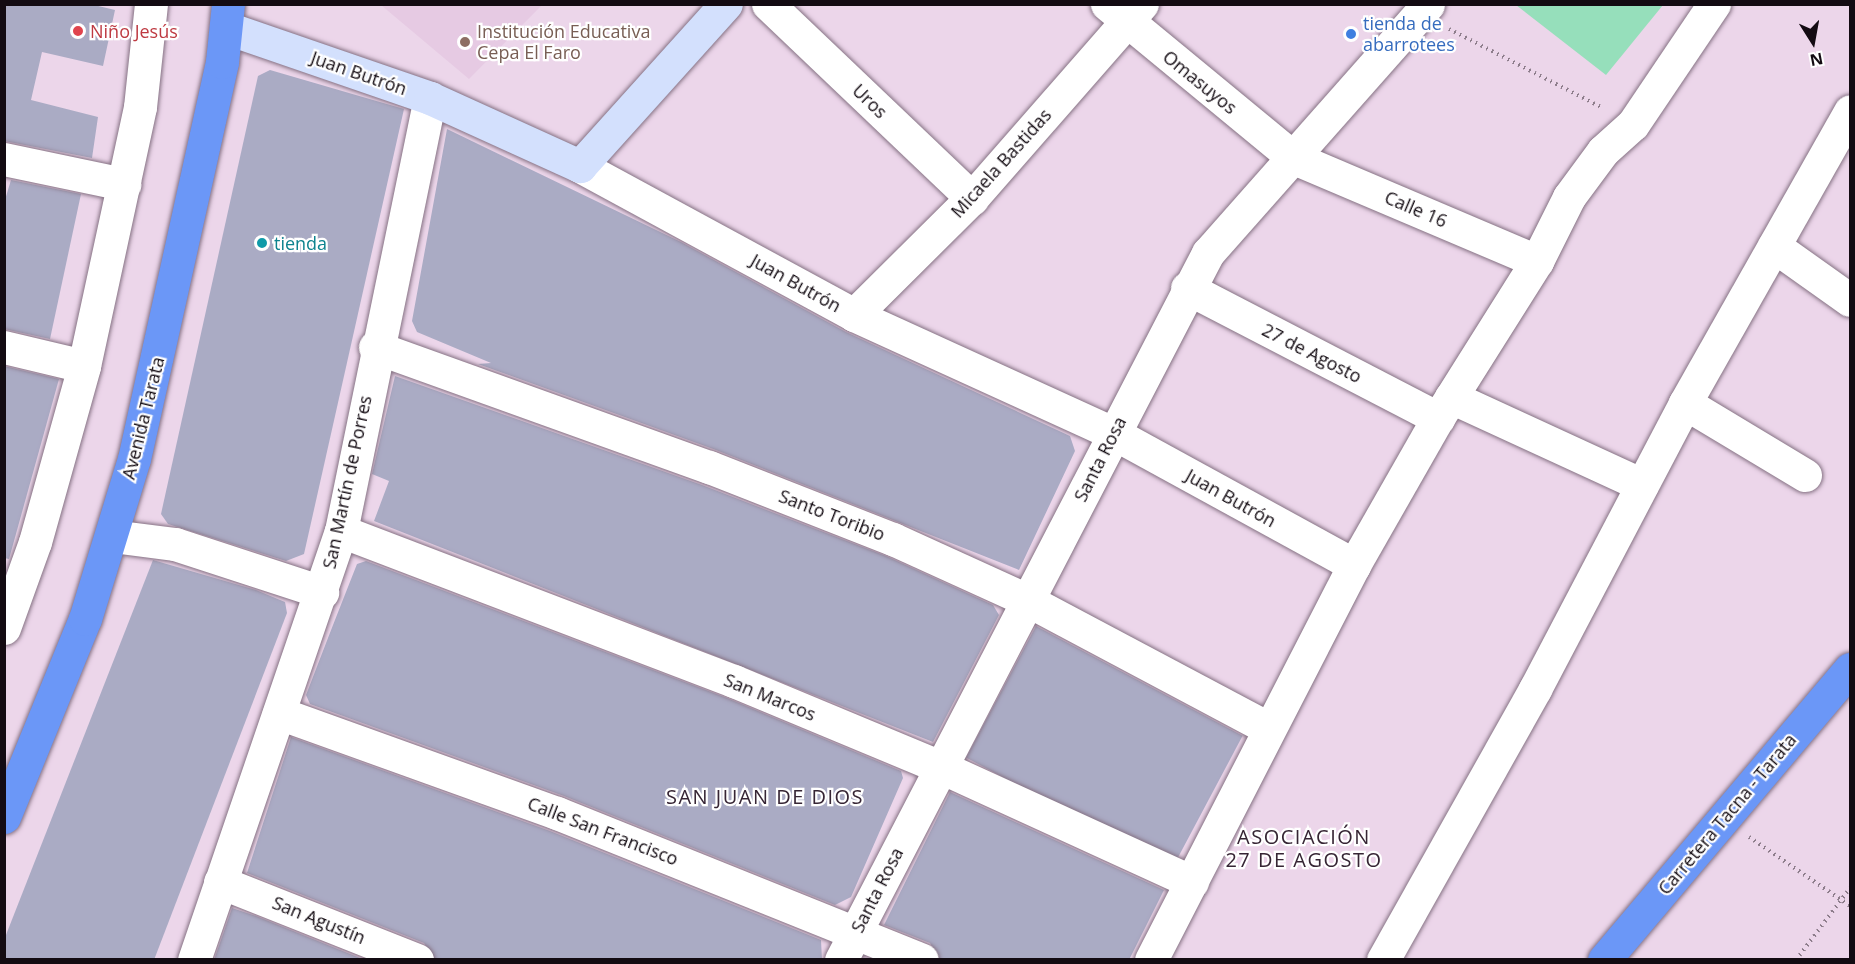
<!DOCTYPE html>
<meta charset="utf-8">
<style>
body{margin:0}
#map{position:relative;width:1855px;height:964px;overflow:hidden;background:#ecd6ea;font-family:"Open Sans",sans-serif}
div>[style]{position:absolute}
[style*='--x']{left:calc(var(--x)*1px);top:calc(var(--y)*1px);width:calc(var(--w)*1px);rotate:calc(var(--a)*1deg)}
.built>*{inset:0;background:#e6cae3}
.green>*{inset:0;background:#96dfbb}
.building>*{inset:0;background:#aaabc4;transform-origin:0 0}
.path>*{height:4px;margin-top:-2px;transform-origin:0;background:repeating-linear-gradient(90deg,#8d7d8b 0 1.5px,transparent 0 6px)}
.roads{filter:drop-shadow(0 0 2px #857183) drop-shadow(0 0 2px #857183)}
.street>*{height:33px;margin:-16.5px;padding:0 16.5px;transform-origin:16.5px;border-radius:16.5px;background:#fff}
.secondary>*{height:33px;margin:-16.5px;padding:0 16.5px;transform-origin:16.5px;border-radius:16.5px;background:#d3e0fd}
.highway>*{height:33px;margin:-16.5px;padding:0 16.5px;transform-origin:16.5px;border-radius:16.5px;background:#6b97f7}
.dots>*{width:16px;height:16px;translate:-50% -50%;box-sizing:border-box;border:3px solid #fff;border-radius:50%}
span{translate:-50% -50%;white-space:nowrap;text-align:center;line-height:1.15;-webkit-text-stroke:4.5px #fff;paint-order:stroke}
.shop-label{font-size:18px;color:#366cbe}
.left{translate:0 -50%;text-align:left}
.health-label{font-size:18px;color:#be3a42}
.education-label{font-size:18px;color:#785e54}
.street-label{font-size:18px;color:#130b12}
.culture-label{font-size:18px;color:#0d838f}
.neighbourhood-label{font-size:20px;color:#362534;letter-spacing:1.5px}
.frame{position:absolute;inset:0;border:6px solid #130b12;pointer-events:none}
.north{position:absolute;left:1783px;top:12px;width:60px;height:60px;-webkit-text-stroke:4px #fff;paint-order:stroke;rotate:169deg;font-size:16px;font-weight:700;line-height:24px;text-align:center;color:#130b12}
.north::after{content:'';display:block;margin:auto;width:21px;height:27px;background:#130b12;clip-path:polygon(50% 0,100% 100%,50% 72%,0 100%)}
</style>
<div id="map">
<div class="built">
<i style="clip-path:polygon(381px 5px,542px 5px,469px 79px)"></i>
</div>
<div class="green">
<i style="clip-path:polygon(1516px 5px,1663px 5px,1606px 75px)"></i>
</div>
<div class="building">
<i style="clip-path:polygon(4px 4px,90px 4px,115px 10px,103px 66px,42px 52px,31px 100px,98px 117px,92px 158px,4px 141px)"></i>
<i style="clip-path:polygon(270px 70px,404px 109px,304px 554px,286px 561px,168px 524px,161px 514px,258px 76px)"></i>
<i style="clip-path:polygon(447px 129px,681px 242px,846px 332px,1070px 436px,1075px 451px,1019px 570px,716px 450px,478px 364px,491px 363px,417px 332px,412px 321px)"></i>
<i style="clip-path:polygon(11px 180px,81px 194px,50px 339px,4px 329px,4px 203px)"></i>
<i style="clip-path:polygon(4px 366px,59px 379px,9px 559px,4px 558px)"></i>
<i style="clip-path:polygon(395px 376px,702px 485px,886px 556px,993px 605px,999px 615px,933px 742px,374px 521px,389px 481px,372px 474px)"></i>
<i style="clip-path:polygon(153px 560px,256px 590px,285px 602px,287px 613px,154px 960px,4px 960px,4px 940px)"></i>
<i style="clip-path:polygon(366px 561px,727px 698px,901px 771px,903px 778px,851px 897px,835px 905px,564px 796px,310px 704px,306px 695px,333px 625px,357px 564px)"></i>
<i style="left:1036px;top:626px;width:234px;height:149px;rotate:28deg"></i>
<i style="clip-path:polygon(291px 737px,550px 831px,821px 940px,822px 960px,435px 960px,424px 943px,247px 873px)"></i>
<i style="clip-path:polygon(950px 792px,1164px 890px,1129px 960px,940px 960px,930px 943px,884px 925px)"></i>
<i style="clip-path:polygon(232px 908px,256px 916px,365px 960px,214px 960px)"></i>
</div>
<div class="path">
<i style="--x:1449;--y:29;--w:173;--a:27.2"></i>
<i style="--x:1749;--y:837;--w:122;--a:34.3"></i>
<i style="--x:1796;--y:960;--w:90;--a:-53.1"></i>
</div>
<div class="roads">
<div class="street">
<i style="--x:768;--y:4;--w:282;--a:43.6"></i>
<i style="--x:1107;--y:4;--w:242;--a:39.5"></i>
<i style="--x:1294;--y:158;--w:264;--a:23"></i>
<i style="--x:4;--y:159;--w:123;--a:11.8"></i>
<i style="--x:580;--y:166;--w:312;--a:28.5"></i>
<i style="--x:854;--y:315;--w:285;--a:24.5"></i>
<i style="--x:1113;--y:433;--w:275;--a:28.7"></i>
<i style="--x:1774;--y:246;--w:93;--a:35.4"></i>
<i style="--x:1187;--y:288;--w:283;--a:27.4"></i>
<i style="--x:854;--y:315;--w:166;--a:-44.8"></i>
<i style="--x:972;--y:198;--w:258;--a:-48.8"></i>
<i style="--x:4;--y:347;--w:82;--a:13.4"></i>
<i style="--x:375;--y:347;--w:355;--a:19.8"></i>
<i style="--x:709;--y:467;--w:198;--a:21.4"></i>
<i style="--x:893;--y:539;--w:147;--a:24.5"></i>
<i style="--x:1027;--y:600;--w:273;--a:28"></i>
<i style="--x:1451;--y:397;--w:210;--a:24.7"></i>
<i style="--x:1685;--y:403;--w:140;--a:31"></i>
<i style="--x:341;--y:531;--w:421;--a:20.9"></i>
<i style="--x:734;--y:681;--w:224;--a:22.6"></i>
<i style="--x:941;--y:767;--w:276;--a:24.6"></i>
<i style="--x:112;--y:536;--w:64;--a:7.2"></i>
<i style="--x:175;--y:544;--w:155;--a:18.1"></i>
<i style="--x:4;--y:628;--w:91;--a:-70.2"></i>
<i style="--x:35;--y:542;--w:183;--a:-74.4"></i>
<i style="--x:84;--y:366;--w:265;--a:-77.8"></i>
<i style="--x:140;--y:107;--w:104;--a:-83.9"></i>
<i style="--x:279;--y:713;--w:295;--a:19.8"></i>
<i style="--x:557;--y:813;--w:393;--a:21.9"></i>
<i style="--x:220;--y:882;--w:212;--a:21.6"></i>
<i style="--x:194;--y:960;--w:453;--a:-71.1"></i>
<i style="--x:341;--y:531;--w:442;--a:-78.4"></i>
<i style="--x:841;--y:960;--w:797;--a:-62.57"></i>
<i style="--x:1208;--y:253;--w:332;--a:-48.5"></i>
<i style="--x:1151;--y:960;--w:444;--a:-62.8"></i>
<i style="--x:1354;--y:565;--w:169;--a:-60.3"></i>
<i style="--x:1438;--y:418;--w:186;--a:-57.8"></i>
<i style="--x:1537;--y:261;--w:72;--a:-63.4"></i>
<i style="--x:1569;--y:197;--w:57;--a:-53.5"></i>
<i style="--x:1603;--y:151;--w:40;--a:-42"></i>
<i style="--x:1633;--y:124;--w:145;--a:-56"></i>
<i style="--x:1383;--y:960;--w:311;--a:-60.7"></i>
<i style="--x:1535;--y:689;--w:323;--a:-62.3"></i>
<i style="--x:1685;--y:403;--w:335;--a:-60.5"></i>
</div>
<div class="secondary">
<i style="--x:227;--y:28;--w:215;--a:19"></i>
<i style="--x:430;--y:98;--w:165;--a:24.4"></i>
<i style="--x:580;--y:166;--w:218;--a:-48"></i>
</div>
<div class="highway">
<i style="--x:4;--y:817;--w:214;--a:-67.8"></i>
<i style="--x:85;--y:619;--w:167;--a:-73"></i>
<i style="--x:134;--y:459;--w:407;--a:-77.5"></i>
<i style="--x:222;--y:62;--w:58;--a:-84.1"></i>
<i style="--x:1604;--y:960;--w:381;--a:-49.8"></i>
</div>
</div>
<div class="dots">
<i style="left:78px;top:31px;background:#e0444e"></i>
<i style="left:1351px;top:34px;background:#3f7fe0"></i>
<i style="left:465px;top:42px;background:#8d6e63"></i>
<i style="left:262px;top:243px;background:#0f9aa8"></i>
</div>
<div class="shop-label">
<span class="left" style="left:1363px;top:34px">tienda de<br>abarrotees</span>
</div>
<div class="health-label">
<span class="left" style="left:90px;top:31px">Niño Jesús</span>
</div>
<div class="education-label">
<span class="left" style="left:477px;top:42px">Institución Educativa<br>Cepa El Faro</span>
</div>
<div class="street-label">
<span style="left:359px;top:73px;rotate:19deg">Juan Butrón</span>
<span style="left:1200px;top:82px;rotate:39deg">Omasuyos</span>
<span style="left:870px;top:101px;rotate:44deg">Uros</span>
<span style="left:1001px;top:163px;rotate:-48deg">Micaela Bastidas</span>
<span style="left:1416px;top:209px;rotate:23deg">Calle 16</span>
<span style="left:796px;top:283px;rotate:29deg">Juan Butrón</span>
<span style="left:1312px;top:353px;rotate:27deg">27 de Agosto</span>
<span style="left:143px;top:418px;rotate:-76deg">Avenida Tarata</span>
<span style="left:1100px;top:459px;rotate:-63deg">Santa Rosa</span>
<span style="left:347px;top:482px;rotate:-78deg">San Martín de Porres</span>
<span style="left:1231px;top:498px;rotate:29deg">Juan Butrón</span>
<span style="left:832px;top:515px;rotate:21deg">Santo Toribio</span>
<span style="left:770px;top:697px;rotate:22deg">San Marcos</span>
<span style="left:1727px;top:814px;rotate:-50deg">Carretera Tacna - Tarata</span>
<span style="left:603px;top:831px;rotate:21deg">Calle San Francisco</span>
<span style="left:877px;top:890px;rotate:-63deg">Santa Rosa</span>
<span style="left:319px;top:920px;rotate:22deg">San Agustín</span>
</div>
<div class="culture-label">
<span class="left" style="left:274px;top:243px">tienda</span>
</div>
<div class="neighbourhood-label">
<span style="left:765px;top:796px">SAN JUAN DE DIOS</span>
<span style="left:1304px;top:848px">ASOCIACIÓN<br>27 DE AGOSTO</span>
</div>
<div class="frame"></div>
<div class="north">N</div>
</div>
